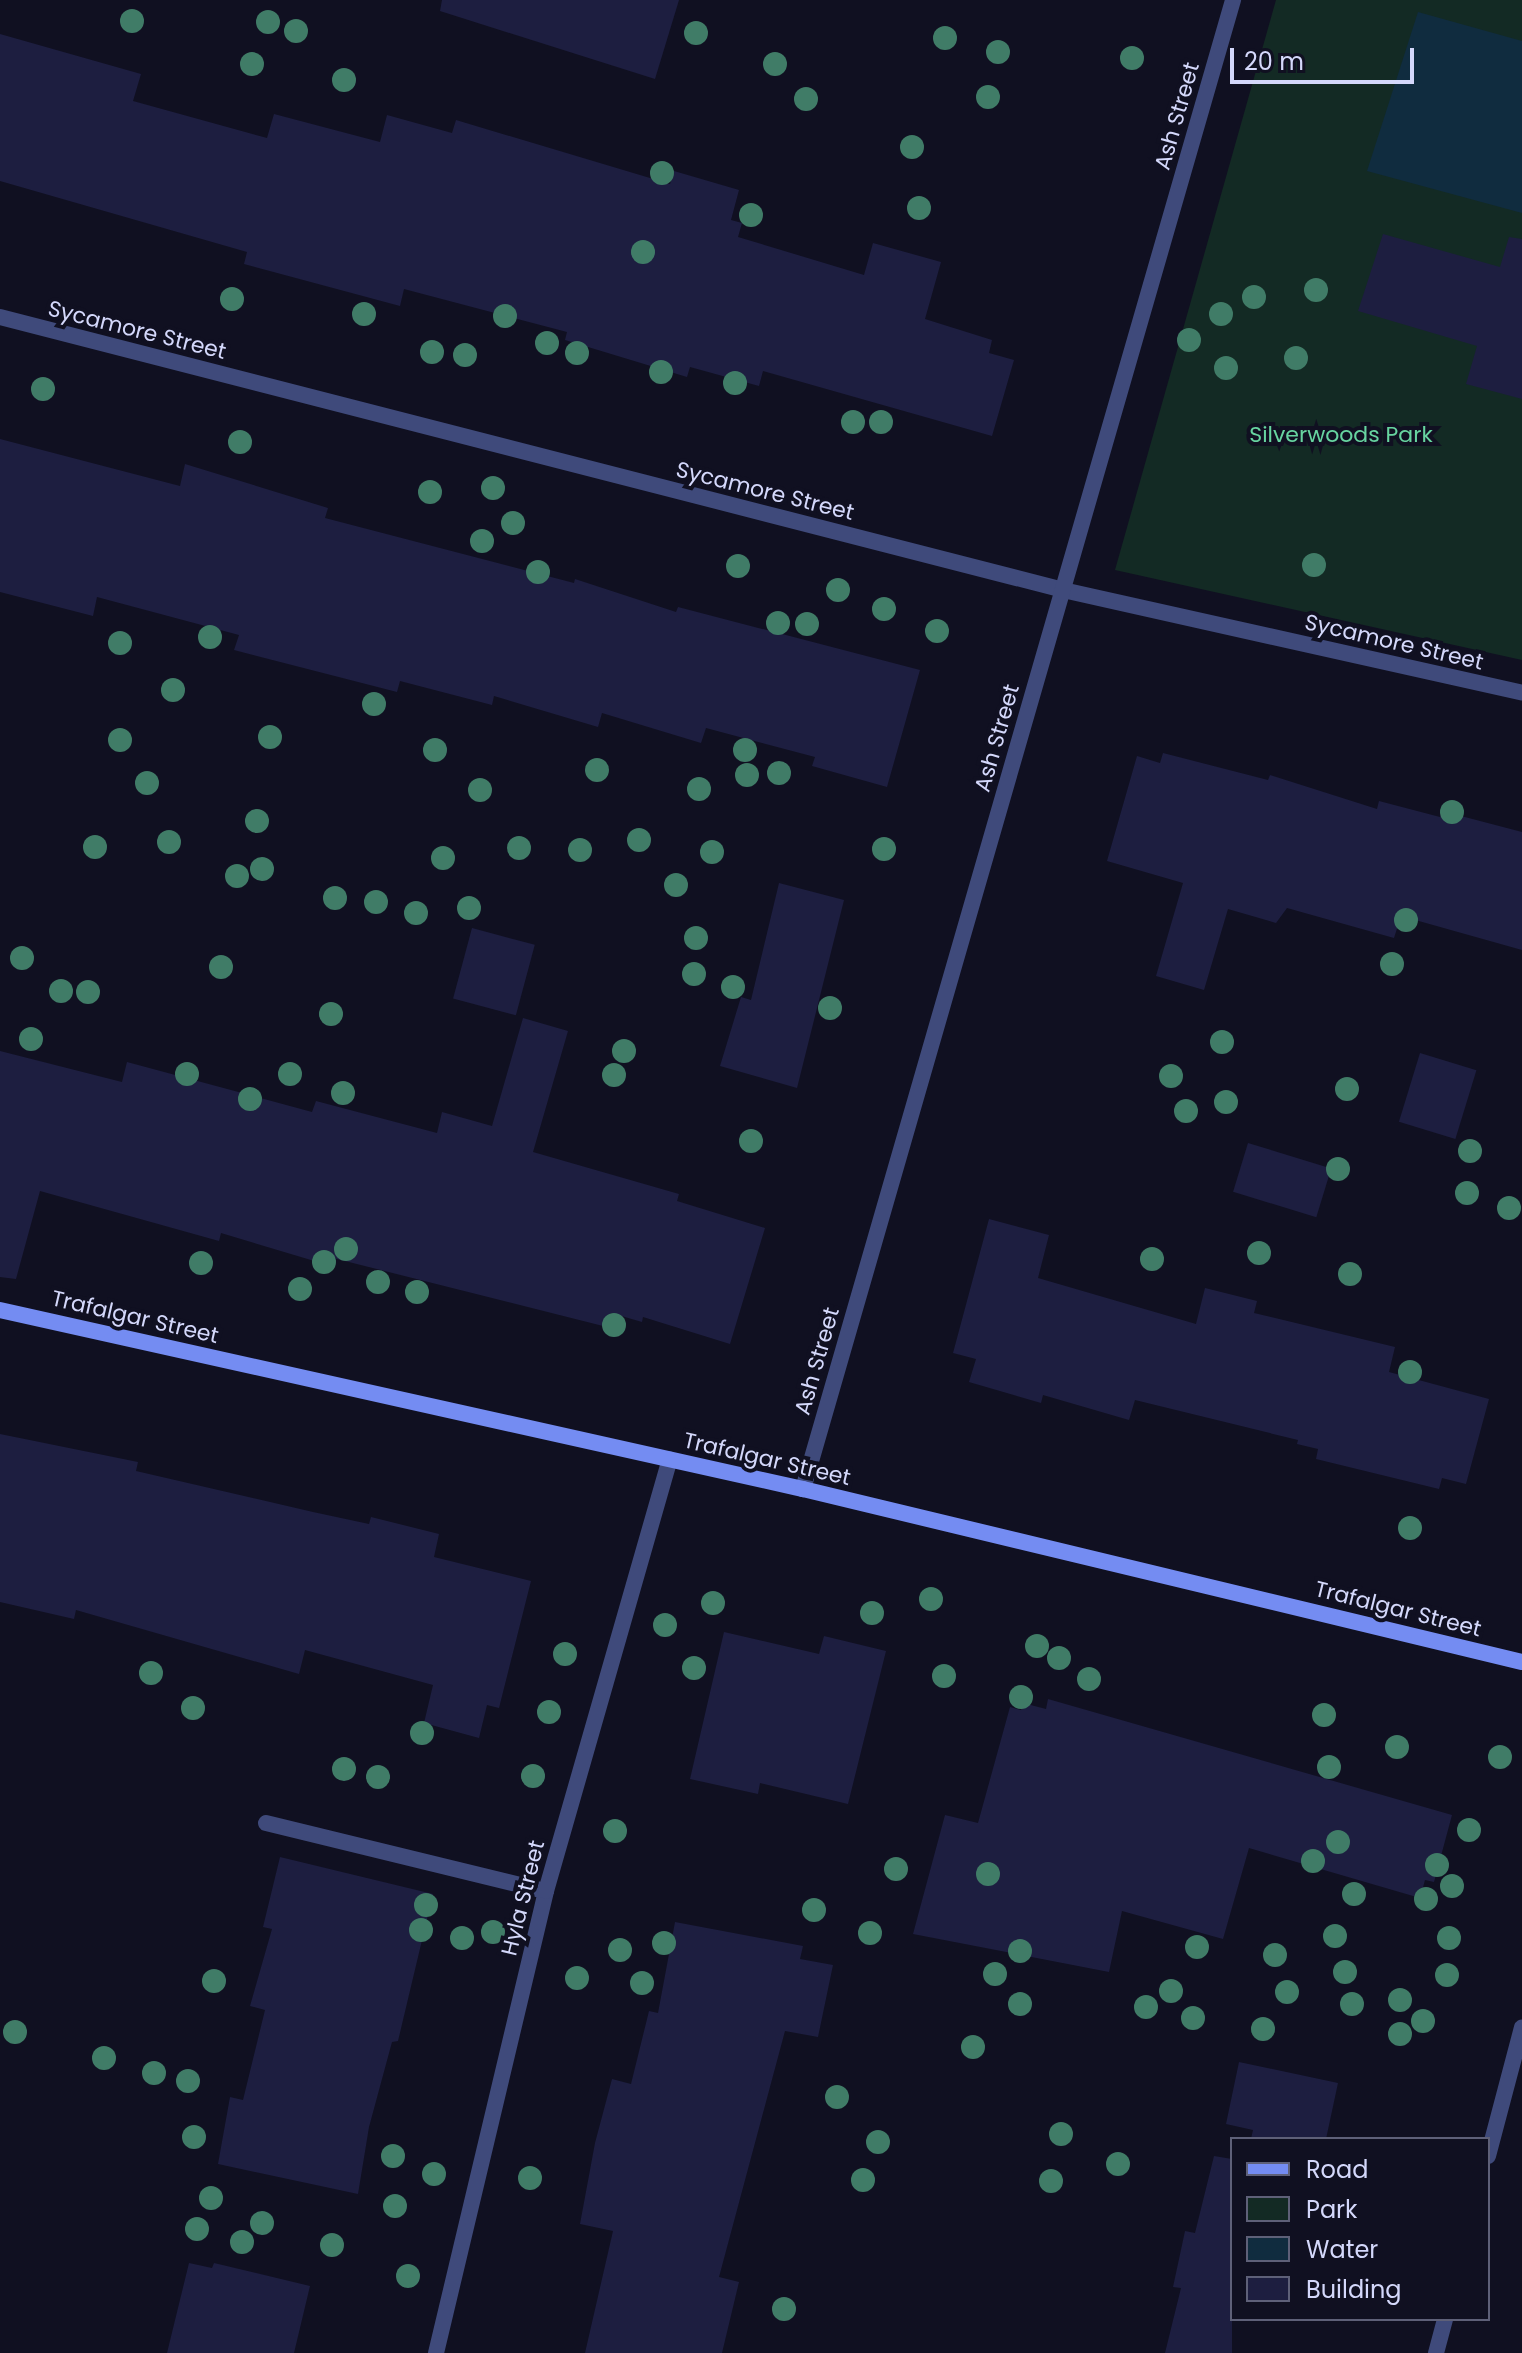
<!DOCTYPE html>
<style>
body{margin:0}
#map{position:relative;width:1522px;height:2353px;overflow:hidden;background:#101021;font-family:Poppins,sans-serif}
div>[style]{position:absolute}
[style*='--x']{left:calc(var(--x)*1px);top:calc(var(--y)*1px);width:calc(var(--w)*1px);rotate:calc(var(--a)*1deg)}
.green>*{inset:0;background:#132a24}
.water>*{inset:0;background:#102c3f}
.building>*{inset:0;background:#1d1e40;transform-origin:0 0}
.lane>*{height:16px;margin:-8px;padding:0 8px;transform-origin:8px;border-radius:8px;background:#3f4a7b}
.street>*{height:16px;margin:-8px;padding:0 8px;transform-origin:8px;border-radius:8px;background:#3f4a7b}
.secondary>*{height:16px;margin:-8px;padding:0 8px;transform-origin:8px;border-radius:8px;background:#748cf2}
.trees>*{width:24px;height:24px;margin:-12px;border-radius:50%;background:#407c67}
span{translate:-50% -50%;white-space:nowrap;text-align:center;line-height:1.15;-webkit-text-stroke:8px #101021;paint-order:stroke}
.street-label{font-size:22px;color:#d4d8fb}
.park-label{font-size:22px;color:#67d4a0}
.legend{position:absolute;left:1230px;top:2137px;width:260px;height:184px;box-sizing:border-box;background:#101021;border:2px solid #5e6078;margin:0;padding:10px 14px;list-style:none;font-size:24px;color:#d4d8fb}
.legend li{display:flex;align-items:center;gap:16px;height:40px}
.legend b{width:40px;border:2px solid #5e6078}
.scale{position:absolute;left:1230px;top:48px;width:184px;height:36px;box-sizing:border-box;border:4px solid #d4d8fb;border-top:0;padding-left:10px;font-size:24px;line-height:28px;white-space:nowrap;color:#d4d8fb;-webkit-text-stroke:6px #101021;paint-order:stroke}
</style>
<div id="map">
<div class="green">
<i style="clip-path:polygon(1276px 0,1522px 0,1522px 660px,1115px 570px)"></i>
</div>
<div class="water">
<i style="clip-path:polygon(1418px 12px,1522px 41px,1522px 213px,1367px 171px)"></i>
</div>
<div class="building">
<i style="clip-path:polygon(442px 0,679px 0,655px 79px,440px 11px)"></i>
<i style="clip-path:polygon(0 34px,141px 74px,133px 101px,267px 138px,274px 114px,380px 142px,387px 115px,452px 133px,456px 120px,670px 184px,674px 171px,739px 190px,731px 220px,742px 223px,738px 237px,864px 275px,873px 243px,941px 262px,925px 319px,992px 340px,989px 353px,1014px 360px,992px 436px,763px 371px,759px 386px,690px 367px,687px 377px,565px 340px,567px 332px,404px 289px,400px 306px,244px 264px,247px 252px,0 181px)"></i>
<i style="clip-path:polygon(1383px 234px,1500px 267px,1509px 237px,1522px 239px,1522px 399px,1466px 384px,1477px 346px,1358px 311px)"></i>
<i style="clip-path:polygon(0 439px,180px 486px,185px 464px,328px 508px,325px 518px,574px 583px,575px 579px,676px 612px,678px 607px,920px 670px,887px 787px,812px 766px,815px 757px,706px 728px,701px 743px,602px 713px,598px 727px,494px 696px,492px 705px,400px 681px,397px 692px,234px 650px,239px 635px,97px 597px,93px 616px,0 592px)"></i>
<i style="clip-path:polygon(1163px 753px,1268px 780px,1270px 775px,1377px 809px,1379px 801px,1440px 817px,1442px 811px,1522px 832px,1522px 950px,1401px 916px,1394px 938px,1287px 908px,1276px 923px,1228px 909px,1204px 990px,1156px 976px,1183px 883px,1107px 861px,1137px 756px,1160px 763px)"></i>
<i style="clip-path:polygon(779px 883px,844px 900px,797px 1088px,720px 1066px,741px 997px,751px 1000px)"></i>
<i style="left:472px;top:928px;width:65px;height:73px;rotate:15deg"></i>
<i style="clip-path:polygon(523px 1018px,568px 1031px,533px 1152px,679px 1194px,677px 1201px,765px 1228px,730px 1344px,643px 1317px,642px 1322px,611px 1313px,607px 1327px,333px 1258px,331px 1266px,221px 1233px,219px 1241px,40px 1191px,16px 1279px,0 1277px,0 1051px,122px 1082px,127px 1062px,312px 1112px,316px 1101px,437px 1133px,442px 1112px,492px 1126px)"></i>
<i style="left:1420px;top:1053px;width:59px;height:72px;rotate:17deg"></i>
<i style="left:1248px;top:1143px;width:87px;height:51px;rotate:17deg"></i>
<i style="clip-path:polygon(989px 1219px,1049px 1235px,1038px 1278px,1196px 1324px,1205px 1288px,1257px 1301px,1254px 1313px,1395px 1347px,1389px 1372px,1489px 1399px,1466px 1484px,1442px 1478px,1439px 1489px,1316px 1459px,1318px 1449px,1297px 1444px,1298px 1440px,1135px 1400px,1129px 1420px,1043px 1395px,1041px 1403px,969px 1382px,976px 1359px,953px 1353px)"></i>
<i style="clip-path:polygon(0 1434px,138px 1462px,136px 1471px,313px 1512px,369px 1524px,371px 1517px,439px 1534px,434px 1557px,531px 1581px,499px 1708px,487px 1705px,479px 1738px,424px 1723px,433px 1685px,305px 1650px,299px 1674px,76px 1610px,74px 1619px,0 1602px)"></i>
<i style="clip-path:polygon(724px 1632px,819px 1654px,824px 1636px,886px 1651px,848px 1804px,760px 1783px,758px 1794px,690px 1779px)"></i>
<i style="clip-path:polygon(1048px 1699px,1452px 1815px,1434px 1882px,1425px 1880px,1420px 1898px,1249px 1848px,1223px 1939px,1122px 1911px,1109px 1972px,913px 1934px,945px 1815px,978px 1823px,1010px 1707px,1021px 1710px,1023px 1703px,1046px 1709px)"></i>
<i style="clip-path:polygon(280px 1857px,433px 1894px,398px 2041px,392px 2042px,369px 2127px,358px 2194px,218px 2164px,230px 2097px,243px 2100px,265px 2010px,250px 2006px,272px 1929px,263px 1927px)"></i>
<i style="clip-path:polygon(675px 1922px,803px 1946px,800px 1959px,833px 1965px,818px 2037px,785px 2031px,719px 2277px,739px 2282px,722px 2353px,585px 2353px,613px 2231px,580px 2224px,595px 2143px,612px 2079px,631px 2084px,649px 2011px,658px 2013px)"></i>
<i style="clip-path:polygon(1239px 2062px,1338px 2083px,1326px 2139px,1251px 2139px,1253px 2130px,1226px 2124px)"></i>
<i style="clip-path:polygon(1214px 2156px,1232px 2159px,1232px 2353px,1165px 2353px,1181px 2288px,1173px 2287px,1185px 2231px,1195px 2233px)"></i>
<i style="clip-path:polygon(189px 2263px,212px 2268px,214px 2263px,310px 2286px,294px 2353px,167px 2353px)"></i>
</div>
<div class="lane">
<i style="--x:266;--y:1823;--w:288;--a:13.7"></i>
</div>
<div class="street">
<i style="--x:0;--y:317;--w:1097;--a:14.4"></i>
<i style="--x:1063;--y:590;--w:470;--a:12.6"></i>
<i style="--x:803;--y:1489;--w:1550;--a:-73.89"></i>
<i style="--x:1488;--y:2156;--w:133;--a:-75.2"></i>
<i style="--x:436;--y:2353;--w:475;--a:-76.6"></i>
<i style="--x:546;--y:1891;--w:449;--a:-74"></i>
<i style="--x:1436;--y:2353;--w:35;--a:-75"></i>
</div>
<div class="secondary">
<i style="--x:0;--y:1310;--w:823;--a:12.57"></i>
<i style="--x:803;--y:1489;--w:740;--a:13.53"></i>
</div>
<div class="trees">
<i style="left:132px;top:21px"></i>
<i style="left:268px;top:22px"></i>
<i style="left:296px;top:31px"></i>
<i style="left:696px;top:33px"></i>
<i style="left:945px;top:38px"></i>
<i style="left:998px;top:52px"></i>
<i style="left:1132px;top:58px"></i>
<i style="left:252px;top:64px"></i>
<i style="left:775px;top:64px"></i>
<i style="left:344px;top:80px"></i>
<i style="left:988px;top:97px"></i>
<i style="left:806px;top:99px"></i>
<i style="left:912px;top:147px"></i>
<i style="left:662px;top:173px"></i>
<i style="left:919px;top:208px"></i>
<i style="left:751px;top:215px"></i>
<i style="left:643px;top:252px"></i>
<i style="left:1316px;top:290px"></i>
<i style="left:1254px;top:297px"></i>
<i style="left:232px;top:299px"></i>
<i style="left:364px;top:314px"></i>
<i style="left:1221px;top:314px"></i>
<i style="left:505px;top:316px"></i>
<i style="left:1189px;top:340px"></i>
<i style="left:547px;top:343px"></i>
<i style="left:432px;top:352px"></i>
<i style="left:577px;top:353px"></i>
<i style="left:465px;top:355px"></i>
<i style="left:1296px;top:358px"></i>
<i style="left:1226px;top:368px"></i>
<i style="left:661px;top:372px"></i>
<i style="left:735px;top:383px"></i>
<i style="left:43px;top:389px"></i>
<i style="left:853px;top:422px"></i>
<i style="left:881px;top:422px"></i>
<i style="left:240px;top:442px"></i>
<i style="left:493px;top:488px"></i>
<i style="left:430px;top:492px"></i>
<i style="left:513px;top:523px"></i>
<i style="left:482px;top:541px"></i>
<i style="left:1314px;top:565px"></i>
<i style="left:738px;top:566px"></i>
<i style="left:538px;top:572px"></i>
<i style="left:838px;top:590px"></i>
<i style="left:884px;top:609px"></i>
<i style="left:778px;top:623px"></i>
<i style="left:807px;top:624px"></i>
<i style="left:937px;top:631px"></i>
<i style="left:210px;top:637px"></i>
<i style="left:120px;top:643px"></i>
<i style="left:173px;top:690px"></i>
<i style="left:374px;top:704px"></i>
<i style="left:270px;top:737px"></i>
<i style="left:120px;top:740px"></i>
<i style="left:435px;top:750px"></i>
<i style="left:745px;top:750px"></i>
<i style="left:597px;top:770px"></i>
<i style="left:779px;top:773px"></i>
<i style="left:747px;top:775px"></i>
<i style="left:147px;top:783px"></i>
<i style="left:699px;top:789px"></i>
<i style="left:480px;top:790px"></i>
<i style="left:1452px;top:812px"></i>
<i style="left:257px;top:821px"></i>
<i style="left:639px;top:840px"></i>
<i style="left:169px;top:842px"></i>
<i style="left:95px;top:847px"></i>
<i style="left:519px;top:848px"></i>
<i style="left:884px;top:849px"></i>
<i style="left:580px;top:850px"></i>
<i style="left:712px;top:852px"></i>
<i style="left:443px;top:858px"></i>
<i style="left:262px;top:869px"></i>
<i style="left:237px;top:876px"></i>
<i style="left:676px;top:885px"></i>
<i style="left:335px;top:898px"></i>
<i style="left:376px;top:902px"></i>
<i style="left:469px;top:908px"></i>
<i style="left:416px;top:913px"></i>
<i style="left:1406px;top:920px"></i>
<i style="left:696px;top:938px"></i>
<i style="left:22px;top:958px"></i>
<i style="left:1392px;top:964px"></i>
<i style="left:221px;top:967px"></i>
<i style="left:694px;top:974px"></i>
<i style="left:733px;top:987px"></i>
<i style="left:61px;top:991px"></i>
<i style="left:88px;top:992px"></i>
<i style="left:830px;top:1008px"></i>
<i style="left:331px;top:1014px"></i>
<i style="left:31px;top:1039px"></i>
<i style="left:1222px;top:1042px"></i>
<i style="left:624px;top:1051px"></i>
<i style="left:187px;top:1074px"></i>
<i style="left:290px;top:1074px"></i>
<i style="left:614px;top:1075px"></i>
<i style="left:1171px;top:1076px"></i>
<i style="left:1347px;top:1089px"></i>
<i style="left:343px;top:1093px"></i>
<i style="left:250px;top:1099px"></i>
<i style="left:1226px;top:1102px"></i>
<i style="left:1186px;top:1111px"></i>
<i style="left:751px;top:1141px"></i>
<i style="left:1470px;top:1151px"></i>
<i style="left:1338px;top:1169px"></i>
<i style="left:1467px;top:1193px"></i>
<i style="left:1509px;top:1208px"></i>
<i style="left:346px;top:1249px"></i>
<i style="left:1259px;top:1253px"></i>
<i style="left:1152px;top:1259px"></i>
<i style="left:324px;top:1262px"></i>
<i style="left:201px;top:1263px"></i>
<i style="left:1350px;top:1274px"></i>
<i style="left:378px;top:1282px"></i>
<i style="left:300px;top:1289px"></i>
<i style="left:417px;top:1292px"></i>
<i style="left:614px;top:1325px"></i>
<i style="left:1410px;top:1372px"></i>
<i style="left:1410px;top:1528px"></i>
<i style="left:931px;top:1599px"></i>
<i style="left:713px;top:1603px"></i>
<i style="left:872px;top:1613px"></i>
<i style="left:665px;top:1625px"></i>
<i style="left:1037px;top:1646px"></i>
<i style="left:565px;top:1654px"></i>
<i style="left:1059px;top:1658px"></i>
<i style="left:694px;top:1668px"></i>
<i style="left:151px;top:1673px"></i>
<i style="left:944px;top:1676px"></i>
<i style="left:1089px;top:1679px"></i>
<i style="left:1021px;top:1697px"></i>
<i style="left:193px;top:1708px"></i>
<i style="left:549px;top:1712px"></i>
<i style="left:1324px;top:1715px"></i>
<i style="left:422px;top:1733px"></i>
<i style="left:1397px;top:1747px"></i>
<i style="left:1500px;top:1757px"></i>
<i style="left:1329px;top:1767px"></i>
<i style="left:344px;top:1769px"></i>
<i style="left:533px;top:1776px"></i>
<i style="left:378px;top:1777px"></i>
<i style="left:1469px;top:1830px"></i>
<i style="left:615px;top:1831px"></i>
<i style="left:1338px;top:1842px"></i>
<i style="left:1313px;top:1861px"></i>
<i style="left:1437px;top:1865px"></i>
<i style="left:896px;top:1869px"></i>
<i style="left:988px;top:1874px"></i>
<i style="left:1452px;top:1886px"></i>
<i style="left:1354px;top:1894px"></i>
<i style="left:1426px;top:1899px"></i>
<i style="left:426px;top:1905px"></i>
<i style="left:814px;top:1910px"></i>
<i style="left:421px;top:1930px"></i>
<i style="left:493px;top:1932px"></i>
<i style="left:870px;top:1933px"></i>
<i style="left:1335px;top:1936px"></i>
<i style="left:462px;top:1938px"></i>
<i style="left:1449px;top:1938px"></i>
<i style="left:664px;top:1943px"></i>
<i style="left:1197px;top:1947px"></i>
<i style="left:620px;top:1950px"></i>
<i style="left:1020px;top:1951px"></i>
<i style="left:1275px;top:1955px"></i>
<i style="left:1345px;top:1972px"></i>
<i style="left:995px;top:1974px"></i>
<i style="left:1447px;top:1975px"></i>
<i style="left:577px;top:1978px"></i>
<i style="left:214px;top:1981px"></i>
<i style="left:642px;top:1983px"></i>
<i style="left:1171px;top:1991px"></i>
<i style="left:1287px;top:1992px"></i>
<i style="left:1400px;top:2000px"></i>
<i style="left:1020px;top:2004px"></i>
<i style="left:1352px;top:2004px"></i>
<i style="left:1146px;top:2007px"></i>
<i style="left:1193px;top:2018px"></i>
<i style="left:1423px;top:2021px"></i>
<i style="left:1263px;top:2029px"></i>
<i style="left:15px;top:2032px"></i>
<i style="left:1400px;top:2034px"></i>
<i style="left:973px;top:2047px"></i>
<i style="left:104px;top:2058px"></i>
<i style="left:154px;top:2073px"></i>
<i style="left:188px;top:2081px"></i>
<i style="left:837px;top:2097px"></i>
<i style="left:1061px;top:2134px"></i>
<i style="left:194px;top:2137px"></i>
<i style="left:878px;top:2142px"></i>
<i style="left:393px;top:2156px"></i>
<i style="left:1118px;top:2164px"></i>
<i style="left:434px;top:2174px"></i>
<i style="left:530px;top:2178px"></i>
<i style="left:863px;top:2180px"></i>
<i style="left:1051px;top:2181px"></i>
<i style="left:211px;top:2198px"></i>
<i style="left:395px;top:2206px"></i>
<i style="left:262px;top:2223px"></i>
<i style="left:197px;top:2229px"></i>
<i style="left:242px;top:2242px"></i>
<i style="left:332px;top:2245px"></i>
<i style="left:408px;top:2276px"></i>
<i style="left:784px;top:2309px"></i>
</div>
<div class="street-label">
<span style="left:1177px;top:116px;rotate:-74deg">Ash Street</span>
<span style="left:137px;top:330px;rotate:14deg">Sycamore Street</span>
<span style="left:765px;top:491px;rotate:14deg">Sycamore Street</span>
<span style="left:1394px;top:642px;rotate:13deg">Sycamore Street</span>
<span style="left:997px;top:738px;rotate:-74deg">Ash Street</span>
<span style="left:135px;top:1317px;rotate:13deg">Trafalgar Street</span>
<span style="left:817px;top:1361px;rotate:-74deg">Ash Street</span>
<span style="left:767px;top:1459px;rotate:13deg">Trafalgar Street</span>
<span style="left:1398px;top:1609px;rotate:14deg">Trafalgar Street</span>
<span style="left:523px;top:1898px;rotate:-76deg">Hyla Street</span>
</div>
<div class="park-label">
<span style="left:1341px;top:435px">Silverwoods Park</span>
</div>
<ul class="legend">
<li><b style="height:10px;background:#748cf2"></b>Road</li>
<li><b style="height:22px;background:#132a24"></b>Park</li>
<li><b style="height:22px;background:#102c3f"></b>Water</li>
<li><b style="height:22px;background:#1d1e40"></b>Building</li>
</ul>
<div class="scale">20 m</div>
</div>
